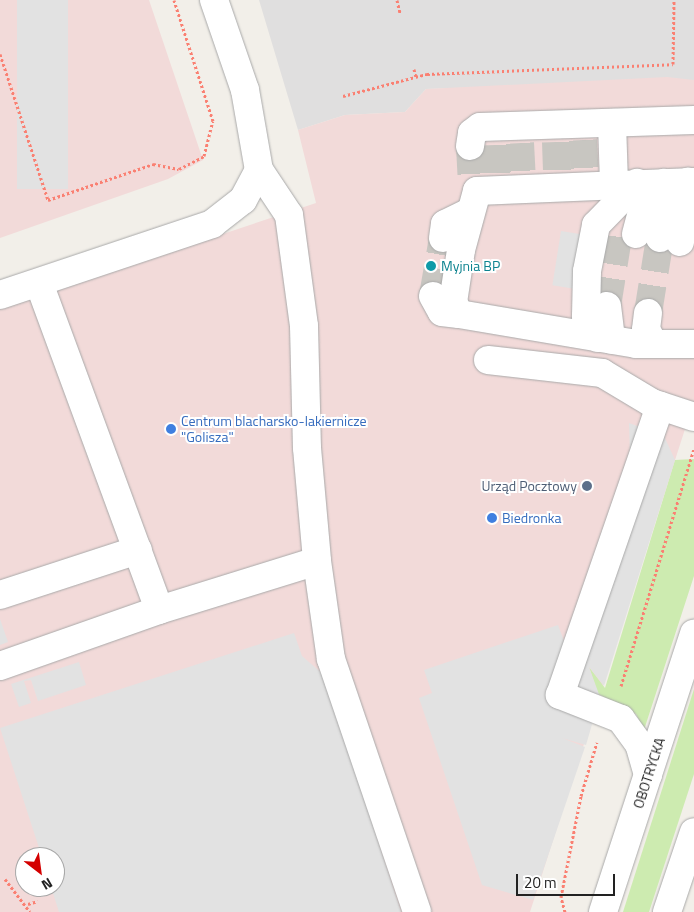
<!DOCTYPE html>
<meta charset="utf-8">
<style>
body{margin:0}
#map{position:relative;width:694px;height:912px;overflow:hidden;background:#f2efe9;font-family:"Titillium Web",sans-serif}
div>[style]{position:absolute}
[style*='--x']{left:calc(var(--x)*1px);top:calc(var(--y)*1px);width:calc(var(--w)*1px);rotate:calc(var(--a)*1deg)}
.residential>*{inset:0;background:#e0dfdf}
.commercial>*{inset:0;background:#f2dad9}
.grass>*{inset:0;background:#cdebb0}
.parking>*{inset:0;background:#e2e2e2;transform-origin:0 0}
.minor-tunnel>*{height:28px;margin-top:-14px;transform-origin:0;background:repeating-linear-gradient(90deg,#c8c6c1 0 28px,transparent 0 42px)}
.path>*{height:3px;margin-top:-1.5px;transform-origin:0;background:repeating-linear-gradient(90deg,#fa8072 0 2.5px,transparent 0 5px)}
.roads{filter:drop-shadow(0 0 1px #a9a9a9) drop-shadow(0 0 1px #a9a9a9)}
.minor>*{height:28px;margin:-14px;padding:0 14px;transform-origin:14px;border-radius:14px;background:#fff}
.dots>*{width:14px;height:14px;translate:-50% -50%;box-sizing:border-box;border:2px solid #fff;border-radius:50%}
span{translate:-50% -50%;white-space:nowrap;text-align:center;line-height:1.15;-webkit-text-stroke:4px #fff;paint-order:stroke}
.culture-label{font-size:14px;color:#0d838f}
.left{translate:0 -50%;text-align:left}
.shop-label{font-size:14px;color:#366cbe}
.service-label{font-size:14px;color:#4e5e75}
.right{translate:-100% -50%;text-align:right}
.street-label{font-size:14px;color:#222}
.north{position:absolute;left:15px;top:847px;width:50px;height:50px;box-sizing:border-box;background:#fff;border:1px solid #a7a7a7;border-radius:50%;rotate:150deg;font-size:14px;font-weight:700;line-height:20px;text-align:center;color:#222}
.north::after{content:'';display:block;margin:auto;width:18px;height:22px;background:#d40000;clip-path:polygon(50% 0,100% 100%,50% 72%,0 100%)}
.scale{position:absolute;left:516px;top:874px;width:99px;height:22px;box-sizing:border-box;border:2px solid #222;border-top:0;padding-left:6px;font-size:15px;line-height:18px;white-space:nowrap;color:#222;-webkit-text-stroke:4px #fff;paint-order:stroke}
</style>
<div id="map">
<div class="residential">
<i style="clip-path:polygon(259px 0,694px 0,694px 80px,426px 89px,405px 112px,345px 115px,298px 130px)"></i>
</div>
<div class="commercial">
<i style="clip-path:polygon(0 0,149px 0,203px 160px,168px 179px,0 238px)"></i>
<i style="clip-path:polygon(evenodd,667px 77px,694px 80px,694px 401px,530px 912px,0 912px,0 308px,316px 203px,298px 130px,345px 115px,405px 112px,426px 89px,667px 77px,25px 857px,55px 857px,55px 887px,25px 887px,25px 857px)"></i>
</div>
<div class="grass">
<i style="clip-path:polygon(694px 459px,694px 576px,644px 730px,636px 714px,598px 694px,589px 667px,605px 688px,675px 460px)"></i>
<i style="clip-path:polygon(694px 689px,694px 774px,649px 912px,623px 912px)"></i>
</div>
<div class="parking">
<i style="left:17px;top:0;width:51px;height:189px"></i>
<i style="left:561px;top:231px;width:25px;height:55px;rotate:9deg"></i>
<i style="clip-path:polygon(629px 423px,664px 436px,675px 460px,604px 686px,589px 667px,600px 697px,586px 745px,562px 738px,585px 747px,533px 900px,482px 885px,419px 698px,432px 693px,424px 670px,558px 625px,567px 649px,630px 457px)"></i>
<i style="clip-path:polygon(0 619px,8px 642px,0 645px)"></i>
<i style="clip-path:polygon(294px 633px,302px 656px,324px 675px,401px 912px,59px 912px,51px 887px,55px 887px,55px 857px,42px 857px,0 728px)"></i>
<i style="clip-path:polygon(79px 662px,86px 685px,38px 701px,31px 680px,24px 681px,31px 703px,19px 707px,11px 684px)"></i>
</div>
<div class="minor-tunnel">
<i style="--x:583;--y:140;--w:33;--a:87"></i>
<i style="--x:556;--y:142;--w:33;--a:88"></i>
<i style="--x:520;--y:143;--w:34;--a:87"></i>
<i style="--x:495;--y:145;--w:33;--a:88"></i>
<i style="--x:470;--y:146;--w:33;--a:87"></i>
<i style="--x:433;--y:296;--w:59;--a:-80.2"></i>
<i style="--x:607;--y:306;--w:76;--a:-80.9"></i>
<i style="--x:648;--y:313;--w:76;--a:-80.9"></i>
</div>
<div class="path">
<i style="--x:397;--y:0;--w:13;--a:77"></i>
<i style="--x:0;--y:54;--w:154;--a:71.8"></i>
<i style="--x:48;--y:200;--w:111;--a:-18.9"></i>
<i style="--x:153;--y:164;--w:26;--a:11"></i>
<i style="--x:179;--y:169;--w:28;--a:-27"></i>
<i style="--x:204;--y:156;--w:36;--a:-76"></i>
<i style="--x:213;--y:121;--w:127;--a:-107.9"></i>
<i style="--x:414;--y:69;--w:8;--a:76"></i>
<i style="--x:343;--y:96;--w:87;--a:-14.7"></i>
<i style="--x:427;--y:74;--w:246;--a:-2.3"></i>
<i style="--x:673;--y:64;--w:64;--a:-89.1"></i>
<i style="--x:621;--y:686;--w:249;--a:-72.9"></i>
<i style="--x:5;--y:879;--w:41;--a:52.9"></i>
<i style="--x:28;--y:904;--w:10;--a:-17"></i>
<i style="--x:565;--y:912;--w:16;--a:-105"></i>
<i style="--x:561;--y:897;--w:103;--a:-78.8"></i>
<i style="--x:581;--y:796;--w:56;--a:-73.5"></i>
</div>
<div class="roads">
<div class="minor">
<i style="--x:214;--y:0;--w:95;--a:71"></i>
<i style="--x:245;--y:90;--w:81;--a:80.1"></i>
<i style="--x:259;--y:170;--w:54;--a:56.3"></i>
<i style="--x:289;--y:215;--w:112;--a:82.3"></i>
<i style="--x:304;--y:326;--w:122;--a:88.6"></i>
<i style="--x:307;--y:448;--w:113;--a:84.9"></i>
<i style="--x:612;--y:123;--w:61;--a:88.1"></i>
<i style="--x:470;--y:146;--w:13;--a:-81"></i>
<i style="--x:472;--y:133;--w:10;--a:-37"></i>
<i style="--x:480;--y:127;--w:214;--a:-1.9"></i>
<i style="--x:477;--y:191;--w:61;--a:105.2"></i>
<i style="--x:461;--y:250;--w:53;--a:98.7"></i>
<i style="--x:453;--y:302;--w:13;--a:63"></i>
<i style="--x:459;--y:314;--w:180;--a:9.6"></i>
<i style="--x:636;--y:344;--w:58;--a:0"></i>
<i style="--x:477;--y:191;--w:217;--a:-2.4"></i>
<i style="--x:636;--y:234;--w:27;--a:-75"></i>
<i style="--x:643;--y:208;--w:33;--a:-50"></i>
<i style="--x:443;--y:238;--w:14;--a:-82"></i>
<i style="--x:445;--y:224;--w:25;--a:-26"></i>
<i style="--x:660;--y:238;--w:56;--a:-79.7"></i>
<i style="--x:680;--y:242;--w:61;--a:-82.4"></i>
<i style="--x:39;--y:283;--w:348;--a:69.8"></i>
<i style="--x:0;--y:295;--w:224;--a:-18.5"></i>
<i style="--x:212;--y:224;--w:39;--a:-38"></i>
<i style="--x:243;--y:200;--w:34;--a:-62"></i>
<i style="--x:433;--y:296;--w:18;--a:61"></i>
<i style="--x:442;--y:312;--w:17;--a:7"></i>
<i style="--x:607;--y:306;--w:34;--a:83"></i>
<i style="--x:648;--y:313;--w:17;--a:97"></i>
<i style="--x:646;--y:330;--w:16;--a:60"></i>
<i style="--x:598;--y:338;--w:13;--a:-138"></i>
<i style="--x:588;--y:329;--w:13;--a:-99"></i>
<i style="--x:586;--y:316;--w:45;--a:-88.7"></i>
<i style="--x:587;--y:271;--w:47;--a:-78.9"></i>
<i style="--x:596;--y:225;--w:59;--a:-45.7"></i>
<i style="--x:488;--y:360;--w:115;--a:6.5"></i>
<i style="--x:602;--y:373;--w:58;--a:31"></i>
<i style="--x:652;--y:403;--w:44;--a:18.4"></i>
<i style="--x:0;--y:595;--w:145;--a:-18.1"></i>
<i style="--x:0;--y:666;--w:169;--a:-19.4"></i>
<i style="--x:159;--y:610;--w:165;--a:-17.2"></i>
<i style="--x:317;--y:561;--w:99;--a:81.9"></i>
<i style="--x:331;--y:659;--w:267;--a:71.2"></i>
<i style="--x:648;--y:775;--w:32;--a:-106"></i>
<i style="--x:639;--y:744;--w:31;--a:-126"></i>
<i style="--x:621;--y:719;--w:66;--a:-158.5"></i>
<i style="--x:560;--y:695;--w:306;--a:-70.9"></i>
<i style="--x:603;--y:912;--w:293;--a:-71.9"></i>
<i style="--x:667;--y:912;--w:84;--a:-71.4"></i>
</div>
</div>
<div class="dots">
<i style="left:431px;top:266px;background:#0f9aa8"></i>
<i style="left:171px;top:429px;background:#3f7fe0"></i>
<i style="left:587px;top:486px;background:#5c6f8a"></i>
<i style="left:492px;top:518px;background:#3f7fe0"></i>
</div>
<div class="culture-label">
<span class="left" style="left:441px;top:266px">Myjnia BP</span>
</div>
<div class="shop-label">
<span class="left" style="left:181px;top:429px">Centrum blacharsko-lakiernicze<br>"Golisza"</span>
<span class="left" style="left:502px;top:518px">Biedronka</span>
</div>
<div class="service-label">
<span class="right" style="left:577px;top:486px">Urząd Pocztowy</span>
</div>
<div class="street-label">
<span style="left:649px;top:773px;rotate:-72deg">OBOTRYCKA</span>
</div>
<div class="north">N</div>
<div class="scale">20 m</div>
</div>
